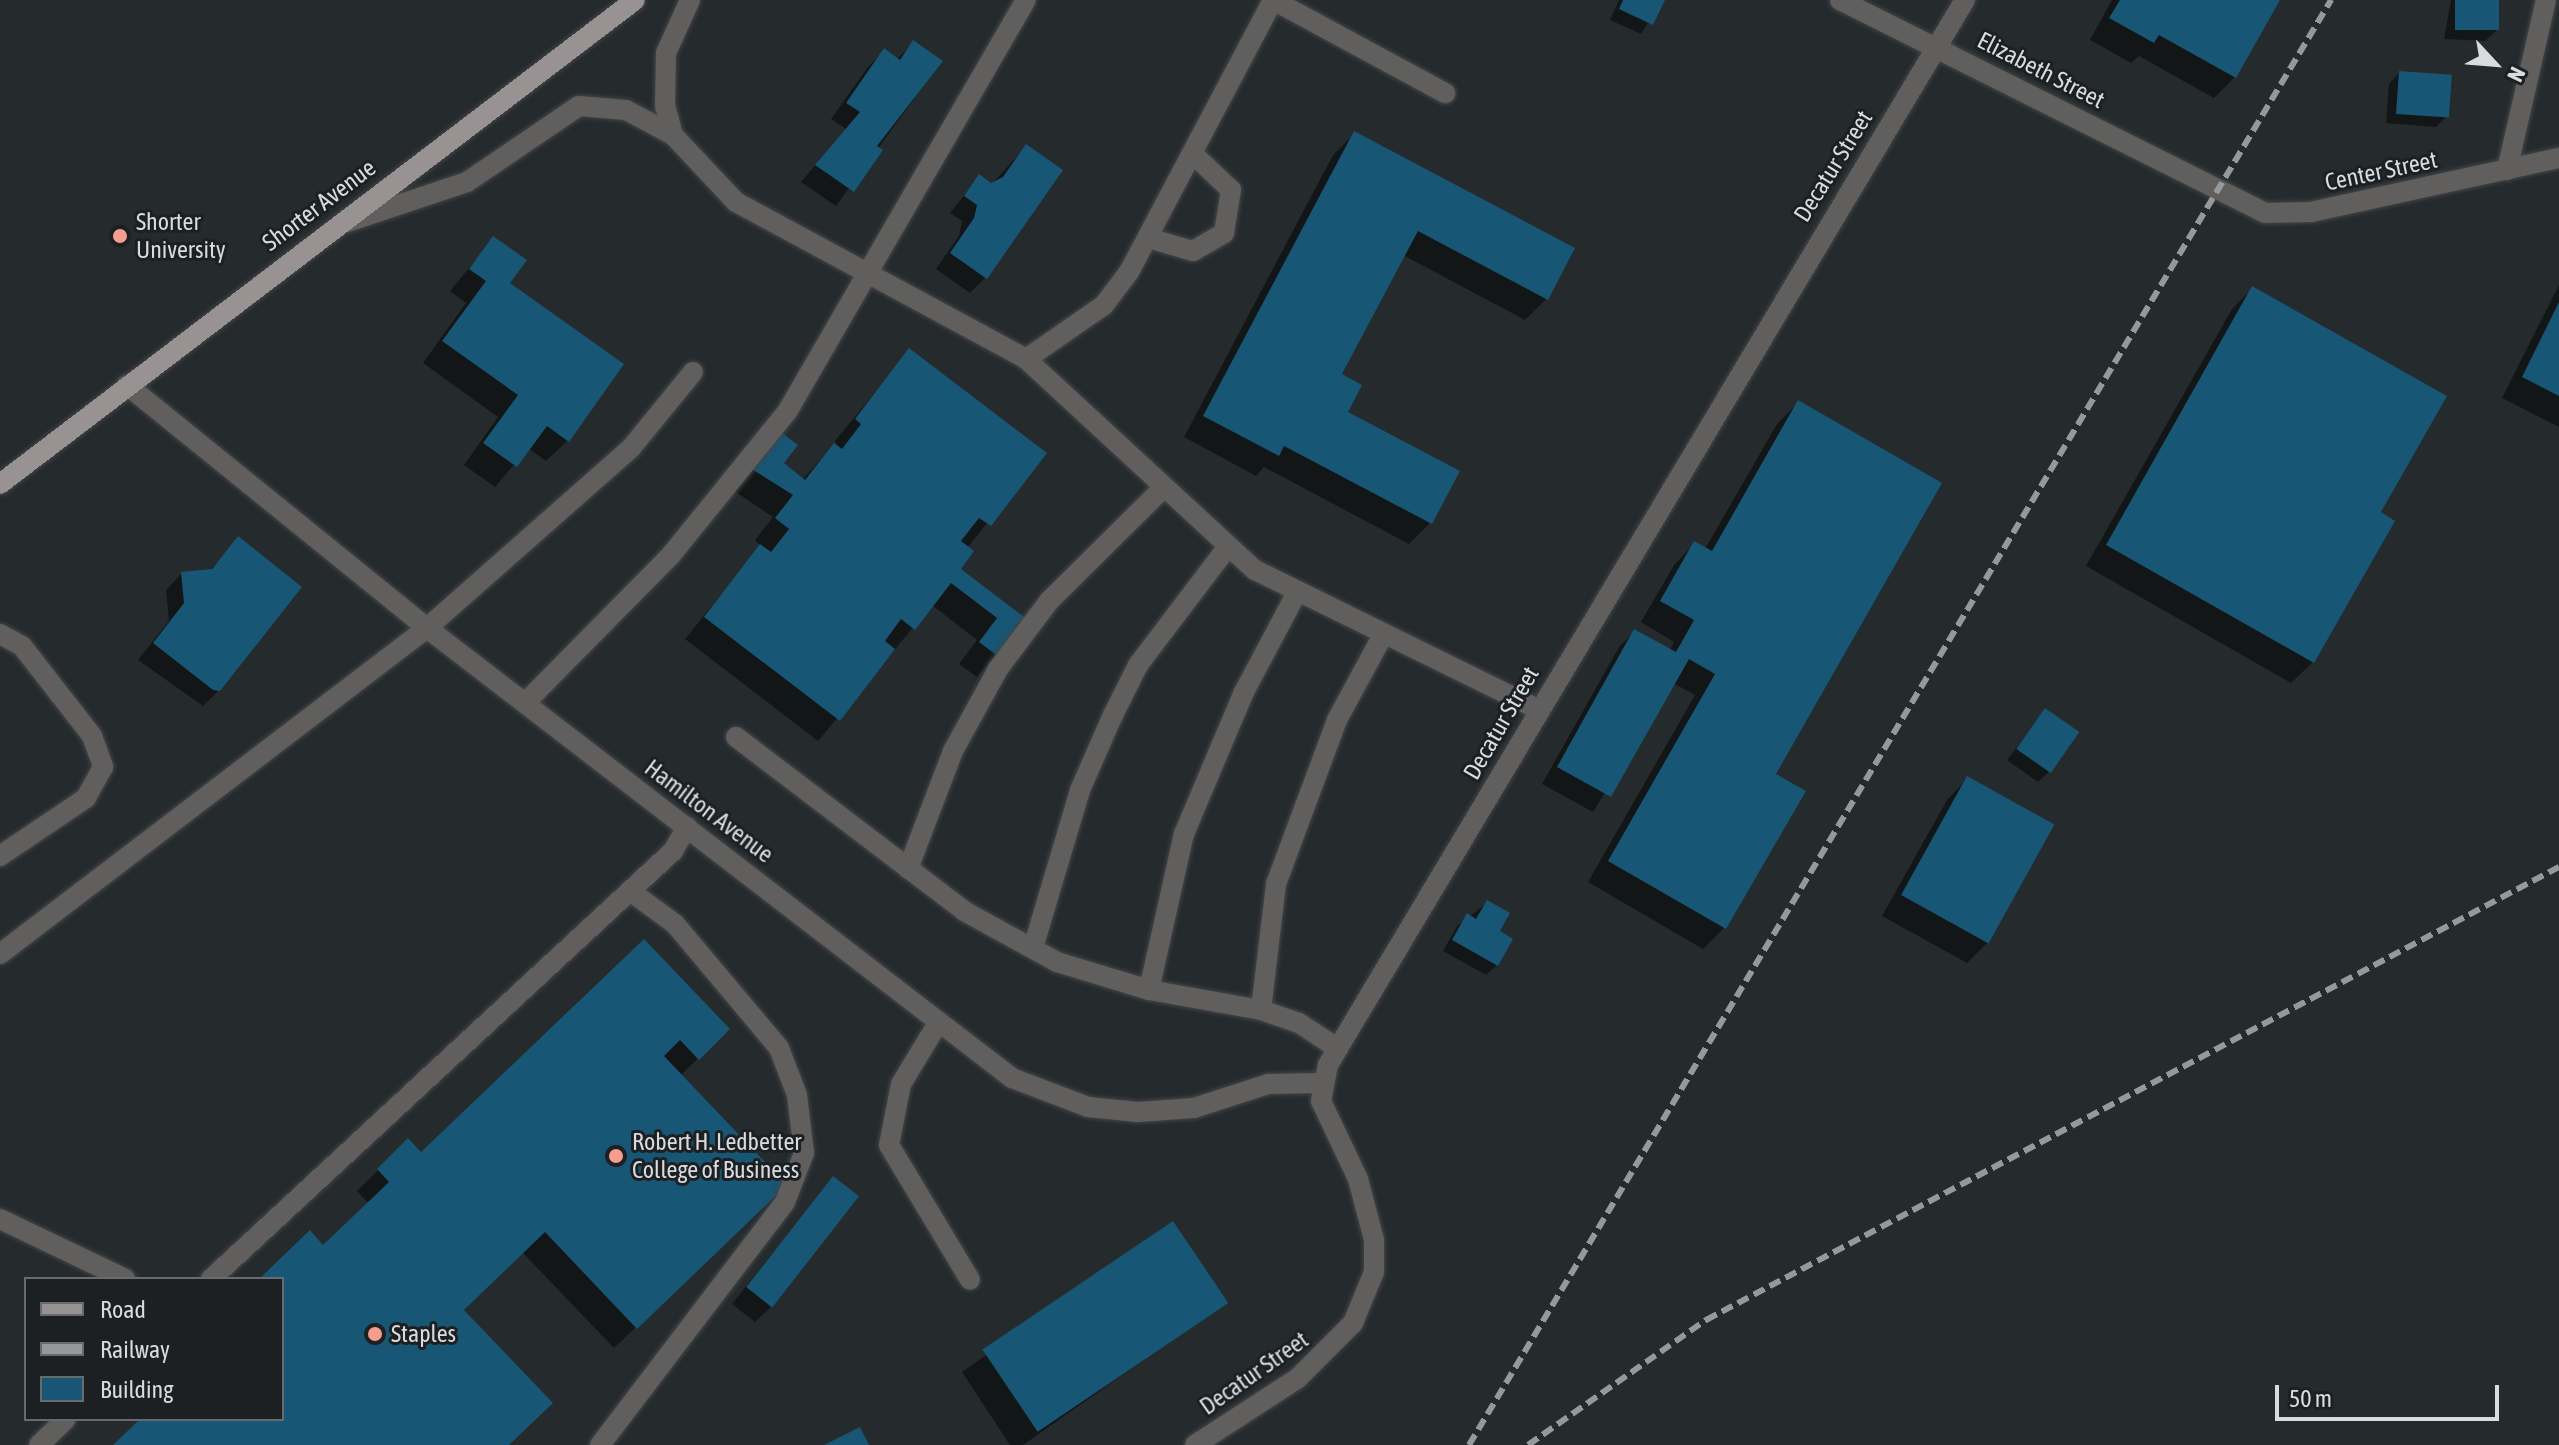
<!DOCTYPE html>
<style>
body{margin:0}
#map{position:relative;width:2559px;height:1445px;overflow:hidden;background:#252a2c;font-family:"Asap Condensed",sans-serif}
div>[style]{position:absolute}
[style*='--x']{left:calc(var(--x)*1px);top:calc(var(--y)*1px);width:calc(var(--w)*1px);rotate:calc(var(--a)*1deg)}
.shadow>*{inset:0;background:#0007}
.building>*{inset:0;background:#175674;transform-origin:0 0}
.roads{filter:drop-shadow(0 0 2px #424648) drop-shadow(0 0 2px #424648)}
.minor>*{height:20px;margin:-10px;padding:0 10px;transform-origin:10px;border-radius:10px;background:#615e5e}
.major>*{height:20px;margin:-10px;padding:0 10px;transform-origin:10px;border-radius:10px;background:#989392}
.rail>*{height:6px;margin-top:-3px;transform-origin:0;background:repeating-linear-gradient(90deg,#96999b 0 12px,transparent 0 18px)}
.dots>*{width:22px;height:22px;translate:-50% -50%;box-sizing:border-box;border:4px solid #1c2023;border-radius:50%}
span{translate:-50% -50%;white-space:nowrap;text-align:center;line-height:1.15;-webkit-text-stroke:6px #1c2023;paint-order:stroke}
.street-label{font-size:24px;color:#d9dcde}
.poi-label{font-size:24px;color:#d9dcde}
.left{translate:0 -50%;text-align:left}
.legend{position:absolute;left:24px;top:1277px;width:260px;height:144px;box-sizing:border-box;background:#1c2023;border:2px solid #686b6e;margin:0;padding:10px 14px;list-style:none;font-size:24px;color:#d9dcde}
.legend li{display:flex;align-items:center;gap:16px;height:40px}
.legend b{width:40px;border:2px solid #686b6e}
.north{position:absolute;left:2455px;top:24px;width:80px;height:80px;-webkit-text-stroke:6px #1c2023;paint-order:stroke;rotate:116deg;font-size:22px;font-weight:700;line-height:32px;text-align:center;color:#d9dcde}
.north::after{content:'';display:block;margin:auto;width:28px;height:36px;background:#d9dcde;clip-path:polygon(50% 0,100% 100%,50% 72%,0 100%)}
.scale{position:absolute;left:2275px;top:1385px;width:224px;height:36px;box-sizing:border-box;border:4px solid #d9dcde;border-top:0;padding-left:10px;font-size:24px;line-height:28px;white-space:nowrap;color:#d9dcde;-webkit-text-stroke:6px #1c2023;paint-order:stroke}
</style>
<div id="map">
<div class="shadow">
<i style="clip-path:polygon(1619px 0,1662px 0,1641px 34px,1610px 20px)"></i>
<i style="clip-path:polygon(2112px 0,2278px 0,2235px 77px,2214px 98px,2139px 56px,2131px 63px,2090px 40px)"></i>
<i style="clip-path:polygon(2451px 0,2497px 0,2496px 31px,2485px 41px,2444px 39px)"></i>
<i style="clip-path:polygon(914px 42px,941px 62px,836px 206px,801px 182px,846px 129px,831px 119px,868px 67px,884px 51px,896px 60px)"></i>
<i style="clip-path:polygon(2399px 73px,2446px 117px,2436px 127px,2386px 123px,2389px 84px)"></i>
<i style="clip-path:polygon(1354px 134px,1546px 299px,1525px 320px,1403px 255px,1339px 375px,1345px 413px,1430px 523px,1409px 544px,1264px 467px,1256px 476px,1184px 437px,1333px 155px)"></i>
<i style="clip-path:polygon(1026px 146px,986px 277px,970px 293px,936px 269px,959px 236px,962px 221px,950px 213px,979px 177px,991px 185px)"></i>
<i style="clip-path:polygon(494px 238px,568px 440px,546px 461px,528px 448px,495px 487px,464px 465px,498px 417px,423px 363px,466px 303px,450px 291px)"></i>
<i style="clip-path:polygon(2559px 285px,2559px 427px,2502px 398px)"></i>
<i style="clip-path:polygon(2253px 288px,2378px 513px,2313px 662px,2291px 683px,2086px 566px,2232px 309px)"></i>
<i style="clip-path:polygon(910px 350px,1044px 454px,967px 548px,958px 569px,1025px 620px,977px 677px,959px 664px,977px 640px,932px 605px,818px 741px,685px 639px,761px 546px,755px 540px,773px 517px,728px 487px,755px 452px,802px 480px,834px 445px,839px 449px,835px 441px)"></i>
<i style="clip-path:polygon(1798px 403px,1773px 774px,1725px 927px,1703px 949px,1588px 882px,1695px 695px,1673px 683px,1593px 812px,1542px 784px,1619px 647px,1635px 631px,1669px 651px,1674px 642px,1641px 622px,1674px 565px,1695px 543px,1705px 549px,1777px 424px)"></i>
<i style="clip-path:polygon(238px 539px,219px 690px,203px 706px,138px 660px,169px 621px,166px 590px,182px 573px,209px 571px)"></i>
<i style="clip-path:polygon(2045px 711px,2049px 772px,2038px 782px,2007px 760px)"></i>
<i style="clip-path:polygon(1968px 778px,1988px 942px,1967px 963px,1882px 916px,1947px 800px)"></i>
<i style="clip-path:polygon(1487px 903px,1497px 932px,1497px 965px,1486px 975px,1443px 951px,1457px 926px)"></i>
<i style="clip-path:polygon(644px 942px,728px 1029px,680px 1076px,763px 1206px,614px 1348px,522px 1252px,462px 1310px,507px 1445px,116px 1445px,143px 1419px,282px 1419px,282px 1279px,262px 1279px,323px 1248px,369px 1204px,357px 1191px,408px 1141px,421px 1155px)"></i>
<i style="clip-path:polygon(833px 1178px,771px 1307px,755px 1322px,732px 1304px)"></i>
<i style="clip-path:polygon(1173px 1224px,1225px 1303px,1023px 1445px,1010px 1445px,962px 1372px)"></i>
</div>
<div class="building">
<i style="clip-path:polygon(1623px 0,1665px 0,1653px 25px,1619px 9px)"></i>
<i style="clip-path:polygon(2120px 0,2280px 0,2236px 78px,2159px 35px,2154px 43px,2109px 18px)"></i>
<i style="left:2455px;top:0;width:44px;height:30px"></i>
<i style="clip-path:polygon(913px 40px,943px 61px,877px 146px,883px 150px,854px 192px,815px 165px,860px 112px,846px 103px,884px 48px,900px 60px)"></i>
<i style="left:2399px;top:71px;width:53px;height:43px;rotate:4deg"></i>
<i style="clip-path:polygon(1354px 131px,1575px 248px,1548px 300px,1418px 231px,1342px 374px,1362px 385px,1348px 412px,1460px 471px,1432px 524px,1284px 446px,1279px 456px,1203px 416px)"></i>
<i style="clip-path:polygon(1026px 144px,1063px 170px,987px 279px,950px 253px,974px 218px,977px 205px,964px 196px,979px 174px,991px 183px,1003px 177px)"></i>
<i style="clip-path:polygon(493px 236px,527px 260px,510px 283px,624px 364px,569px 442px,547px 426px,517px 467px,483px 443px,518px 395px,442px 341px,486px 281px,469px 269px)"></i>
<i style="clip-path:polygon(2252px 286px,2447px 396px,2381px 512px,2395px 521px,2314px 663px,2106px 545px)"></i>
<i style="clip-path:polygon(2559px 302px,2559px 396px,2522px 377px)"></i>
<i style="clip-path:polygon(909px 348px,1047px 453px,991px 526px,979px 518px,961px 541px,974px 551px,961px 569px,1028px 620px,999px 657px,979px 642px,997px 618px,951px 583px,915px 630px,901px 619px,885px 641px,895px 649px,840px 721px,704px 617px,760px 544px,771px 552px,789px 529px,775px 518px,793px 495px,747px 466px,776px 428px,798px 445px,784px 463px,805px 480px,834px 443px,842px 449px,861px 424px,855px 419px)"></i>
<i style="clip-path:polygon(1798px 400px,1942px 483px,1776px 774px,1806px 791px,1726px 929px,1608px 861px,1715px 674px,1689px 659px,1611px 797px,1557px 767px,1634px 629px,1676px 652px,1694px 620px,1660px 601px,1694px 541px,1712px 551px)"></i>
<i style="clip-path:polygon(238px 536px,302px 587px,220px 691px,213px 690px,153px 643px,184px 603px,181px 572px,212px 569px)"></i>
<i style="left:2045px;top:708px;width:42px;height:50px;rotate:35deg"></i>
<i style="left:1967px;top:776px;width:100px;height:136px;rotate:29deg"></i>
<i style="clip-path:polygon(1487px 900px,1510px 913px,1500px 931px,1513px 939px,1498px 966px,1452px 940px,1467px 913px,1476px 919px)"></i>
<i style="clip-path:polygon(644px 939px,730px 1029px,699px 1060px,680px 1040px,664px 1056px,787px 1185px,637px 1329px,545px 1232px,464px 1310px,553px 1403px,509px 1445px,113px 1445px,140px 1419px,282px 1419px,282px 1279px,259px 1279px,310px 1230px,323px 1245px,389px 1182px,377px 1169px,408px 1138px,421px 1152px)"></i>
<i style="left:833px;top:1176px;width:33px;height:141px;rotate:38deg"></i>
<i style="left:1173px;top:1221px;width:99px;height:230px;rotate:56deg"></i>
<i style="clip-path:polygon(860px 1427px,869px 1445px,824px 1445px)"></i>
</div>
<div class="roads">
<div class="minor">
<i style="--x:1273;--y:0;--w:196;--a:28.4"></i>
<i style="--x:1840;--y:0;--w:475;--a:26.6"></i>
<i style="--x:2265;--y:213;--w:46;--a:-1.2"></i>
<i style="--x:2311;--y:212;--w:254;--a:-12.3"></i>
<i style="--x:673;--y:135;--w:30;--a:-105"></i>
<i style="--x:665;--y:106;--w:53;--a:-88.9"></i>
<i style="--x:666;--y:53;--w:58;--a:-65.6"></i>
<i style="--x:2507;--y:170;--w:174;--a:-77.1"></i>
<i style="--x:347;--y:222;--w:126;--a:-18.4"></i>
<i style="--x:467;--y:182;--w:135;--a:-34.2"></i>
<i style="--x:579;--y:106;--w:47;--a:4.9"></i>
<i style="--x:626;--y:110;--w:53;--a:28"></i>
<i style="--x:673;--y:135;--w:92;--a:46.8"></i>
<i style="--x:736;--y:202;--w:330;--a:28.4"></i>
<i style="--x:1026;--y:359;--w:311;--a:42.7"></i>
<i style="--x:1255;--y:570;--w:317;--a:26.2"></i>
<i style="--x:1148;--y:238;--w:47;--a:16.1"></i>
<i style="--x:1193;--y:251;--w:36;--a:-30"></i>
<i style="--x:1224;--y:233;--w:44;--a:-80.8"></i>
<i style="--x:1231;--y:190;--w:52;--a:-136.5"></i>
<i style="--x:1026;--y:359;--w:95;--a:-34.7"></i>
<i style="--x:1104;--y:305;--w:41;--a:-52.9"></i>
<i style="--x:1129;--y:272;--w:308;--a:-62.1"></i>
<i style="--x:127;--y:385;--w:386;--a:39"></i>
<i style="--x:427;--y:628;--w:738;--a:37.57"></i>
<i style="--x:1012;--y:1078;--w:81;--a:20.9"></i>
<i style="--x:1088;--y:1107;--w:50;--a:5.7"></i>
<i style="--x:1138;--y:1112;--w:56;--a:-4.1"></i>
<i style="--x:1194;--y:1108;--w:78;--a:-18"></i>
<i style="--x:1268;--y:1084;--w:54;--a:-1.1"></i>
<i style="--x:0;--y:634;--w:25;--a:29"></i>
<i style="--x:22;--y:646;--w:114;--a:52.1"></i>
<i style="--x:92;--y:736;--w:33;--a:70"></i>
<i style="--x:103;--y:767;--w:35;--a:119"></i>
<i style="--x:86;--y:798;--w:104;--a:146"></i>
<i style="--x:525;--y:703;--w:208;--a:-45.4"></i>
<i style="--x:671;--y:555;--w:184;--a:-51"></i>
<i style="--x:787;--y:412;--w:476;--a:-59.9"></i>
<i style="--x:736;--y:737;--w:287;--a:37.3"></i>
<i style="--x:964;--y:911;--w:106;--a:28.7"></i>
<i style="--x:1057;--y:962;--w:96;--a:16.9"></i>
<i style="--x:1149;--y:990;--w:114;--a:10.1"></i>
<i style="--x:1261;--y:1010;--w:40;--a:18.9"></i>
<i style="--x:1299;--y:1023;--w:45;--a:33.3"></i>
<i style="--x:908;--y:869;--w:126;--a:-69.1"></i>
<i style="--x:953;--y:751;--w:94;--a:-61.2"></i>
<i style="--x:998;--y:669;--w:86;--a:-53"></i>
<i style="--x:1050;--y:600;--w:159;--a:-44.7"></i>
<i style="--x:1033;--y:948;--w:165;--a:-73.4"></i>
<i style="--x:1080;--y:790;--w:80;--a:-66.3"></i>
<i style="--x:1112;--y:717;--w:58;--a:-63.4"></i>
<i style="--x:1138;--y:665;--w:146;--a:-52.8"></i>
<i style="--x:0;--y:954;--w:537;--a:-37.36"></i>
<i style="--x:427;--y:628;--w:272;--a:-41.4"></i>
<i style="--x:631;--y:448;--w:98;--a:-50.8"></i>
<i style="--x:1149;--y:990;--w:160;--a:-77.4"></i>
<i style="--x:1184;--y:834;--w:154;--a:-67.1"></i>
<i style="--x:1244;--y:692;--w:109;--a:-62"></i>
<i style="--x:1261;--y:1010;--w:127;--a:-83.2"></i>
<i style="--x:1276;--y:884;--w:175;--a:-69.6"></i>
<i style="--x:1337;--y:720;--w:97;--a:-61.6"></i>
<i style="--x:938;--y:1023;--w:71;--a:121.2"></i>
<i style="--x:901;--y:1084;--w:62;--a:101.1"></i>
<i style="--x:889;--y:1145;--w:157;--a:59"></i>
<i style="--x:0;--y:1219;--w:139;--a:25.6"></i>
<i style="--x:211;--y:1279;--w:630;--a:-42.81"></i>
<i style="--x:673;--y:851;--w:28;--a:-60"></i>
<i style="--x:39;--y:1445;--w:37;--a:-44"></i>
<i style="--x:600;--y:1445;--w:305;--a:-52.7"></i>
<i style="--x:785;--y:1202;--w:53;--a:-68.8"></i>
<i style="--x:804;--y:1153;--w:58;--a:-96.9"></i>
<i style="--x:797;--y:1095;--w:50;--a:-111"></i>
<i style="--x:779;--y:1048;--w:162;--a:-130"></i>
<i style="--x:675;--y:924;--w:56;--a:-143.7"></i>
<i style="--x:1195;--y:1445;--w:123;--a:-33"></i>
<i style="--x:1298;--y:1378;--w:78;--a:-45"></i>
<i style="--x:1353;--y:1323;--w:55;--a:-67.6"></i>
<i style="--x:1374;--y:1272;--w:32;--a:-90"></i>
<i style="--x:1374;--y:1240;--w:63;--a:-104.7"></i>
<i style="--x:1358;--y:1179;--w:86;--a:-115.4"></i>
<i style="--x:1321;--y:1101;--w:37;--a:-79"></i>
<i style="--x:1328;--y:1065;--w:1241;--a:-59.12"></i>
</div>
<div class="major">
<i style="--x:0;--y:484;--w:798;--a:-37.31"></i>
</div>
</div>
<div class="rail">
<i style="--x:1469;--y:1445;--w:1683;--a:-59.18"></i>
<i style="--x:1528;--y:1445;--w:218;--a:-35.1"></i>
<i style="--x:1706;--y:1320;--w:966;--a:-27.97"></i>
</div>
<div class="dots">
<i style="left:120px;top:236px;background:#f59d8f"></i>
<i style="left:616px;top:1156px;background:#f59d8f"></i>
<i style="left:375px;top:1334px;background:#f59d8f"></i>
</div>
<div class="street-label">
<span style="left:2041px;top:70px;rotate:27deg">Elizabeth Street</span>
<span style="left:1833px;top:166px;rotate:-58deg">Decatur Street</span>
<span style="left:2381px;top:171px;rotate:-12deg">Center Street</span>
<span style="left:319px;top:205px;rotate:-37deg">Shorter Avenue</span>
<span style="left:1501px;top:723px;rotate:-60deg">Decatur Street</span>
<span style="left:709px;top:811px;rotate:37deg">Hamilton Avenue</span>
<span style="left:1254px;top:1373px;rotate:-35deg">Decatur Street</span>
</div>
<div class="poi-label">
<span class="left" style="left:136px;top:236px">Shorter<br>University</span>
<span class="left" style="left:632px;top:1156px">Robert H. Ledbetter<br>College of Business</span>
<span class="left" style="left:391px;top:1334px">Staples</span>
</div>
<ul class="legend">
<li><b style="height:10px;background:#989392"></b>Road</li>
<li><b style="height:10px;background:#96999b"></b>Railway</li>
<li><b style="height:22px;background:#175674"></b>Building</li>
</ul>
<div class="north">N</div>
<div class="scale">50 m</div>
</div>
